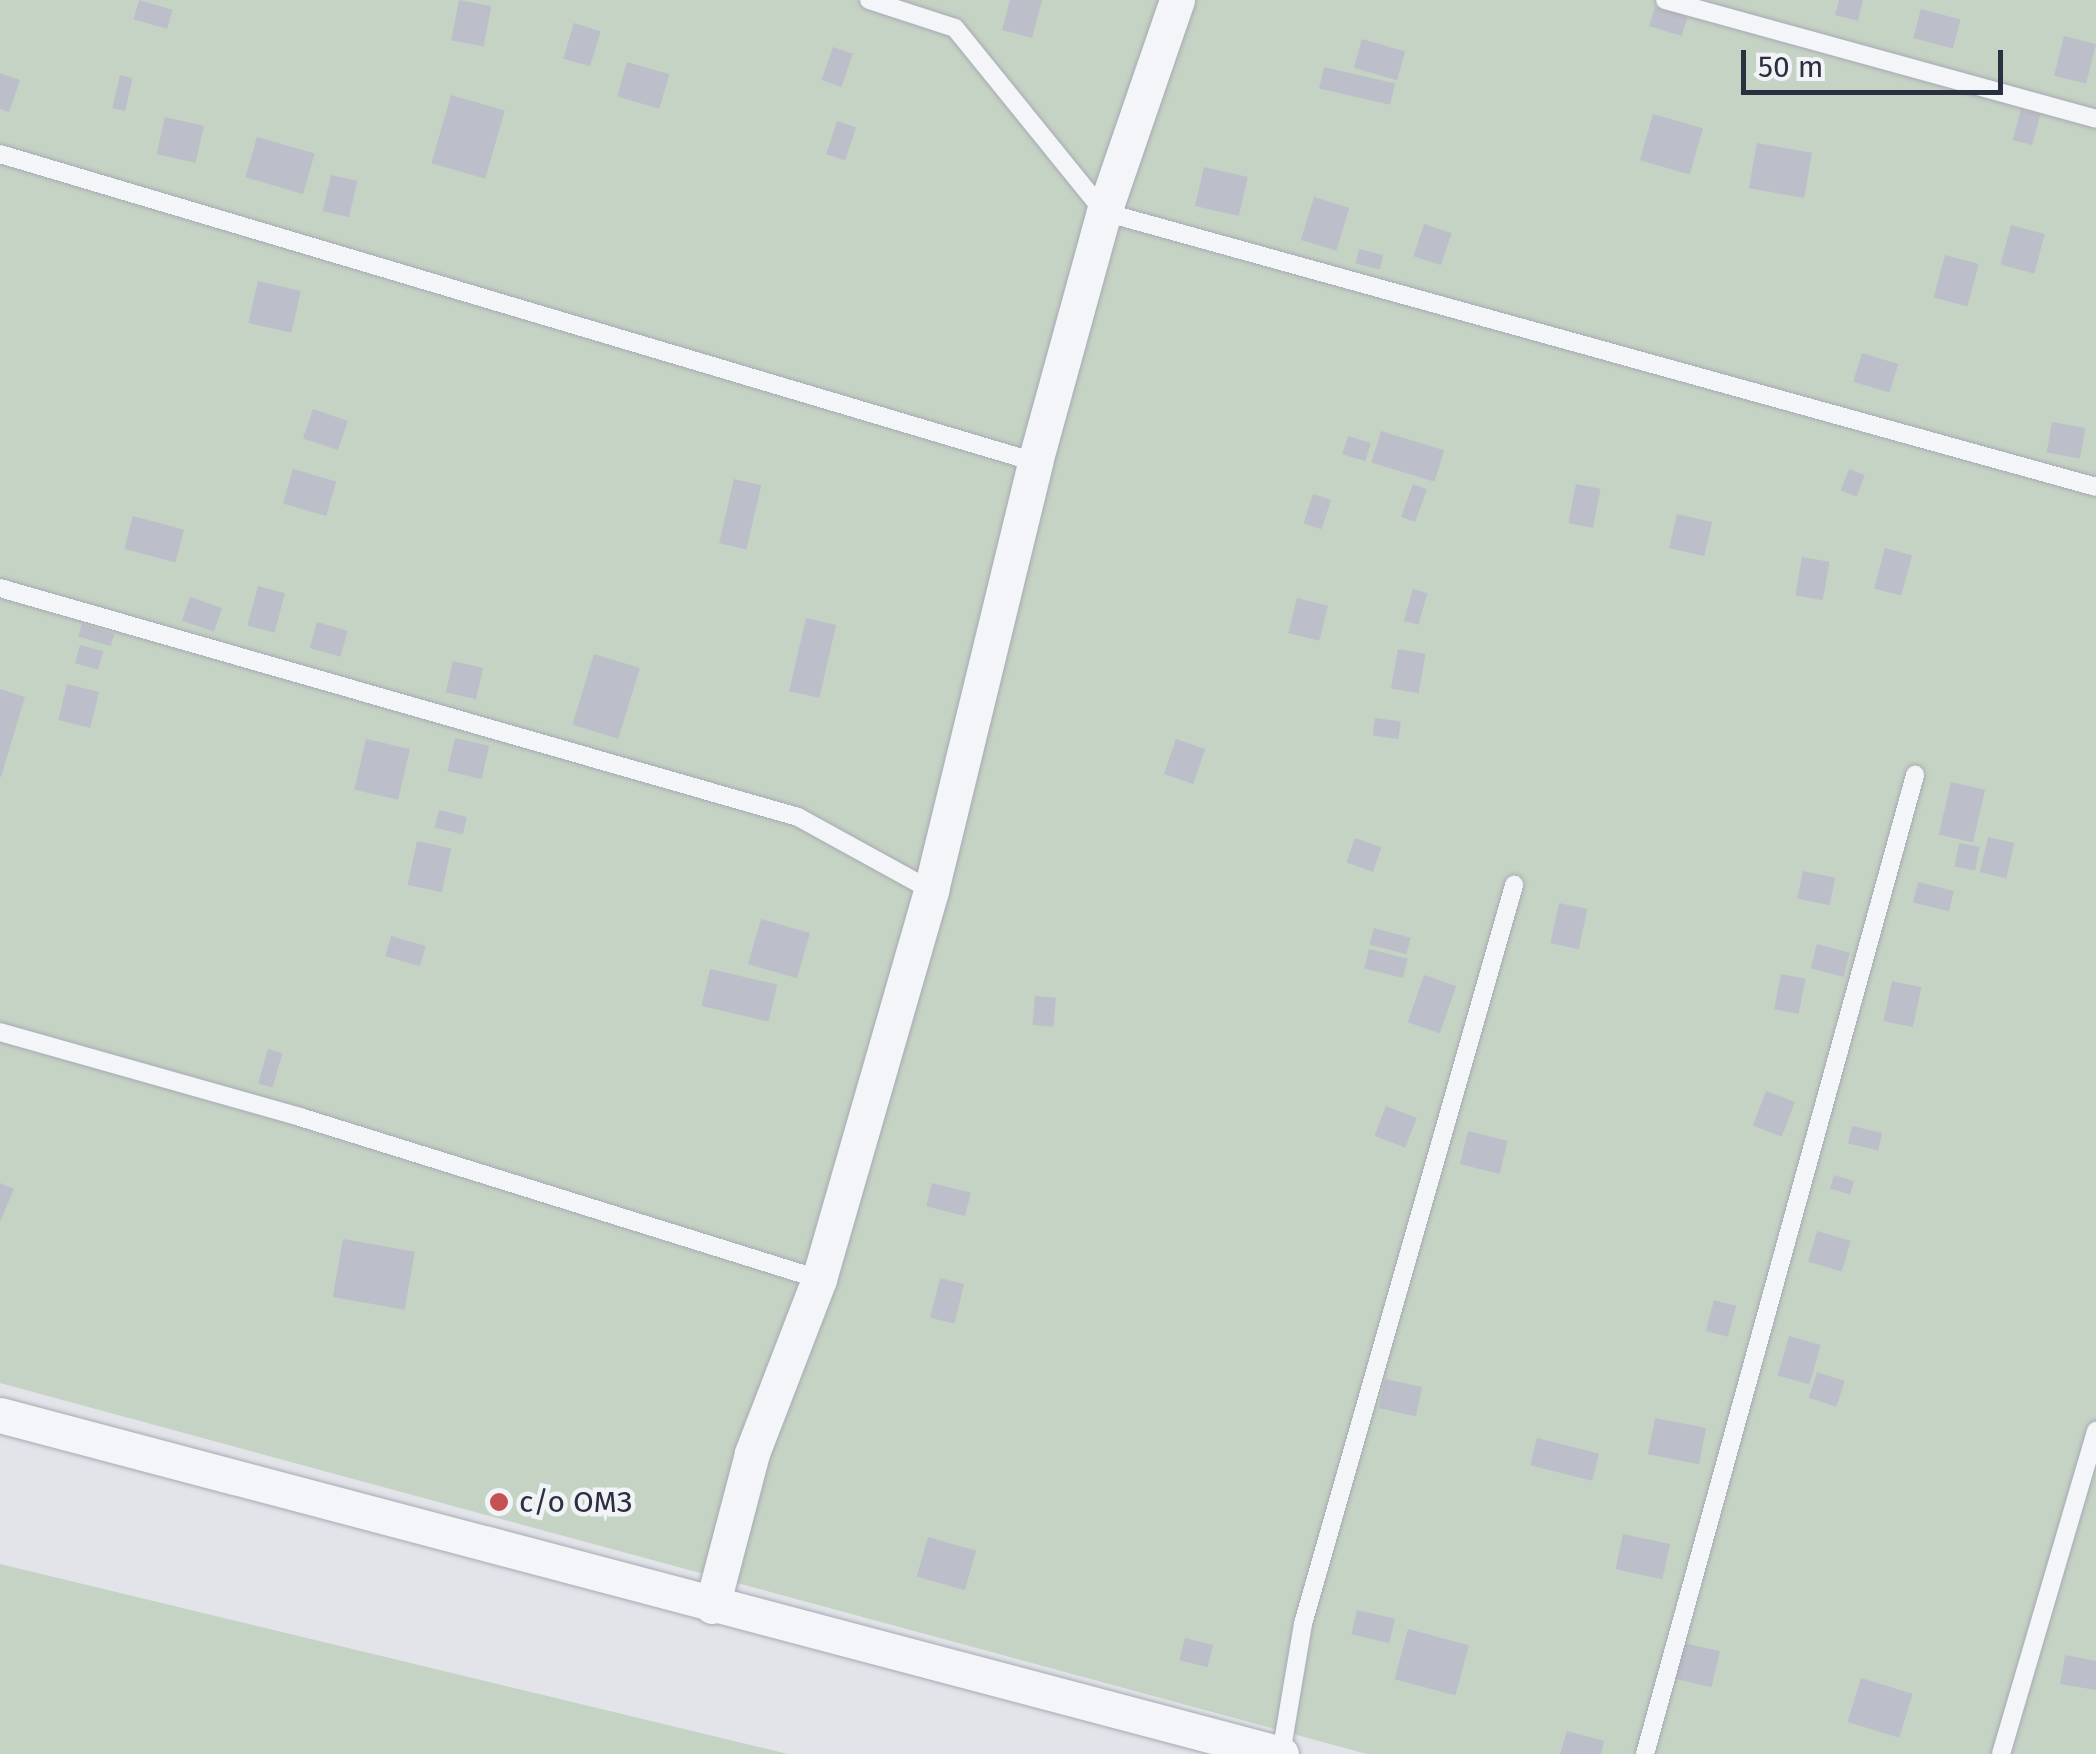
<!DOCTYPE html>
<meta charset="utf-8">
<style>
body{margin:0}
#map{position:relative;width:2096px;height:1754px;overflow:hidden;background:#e2e4e9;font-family:"Fira Sans",sans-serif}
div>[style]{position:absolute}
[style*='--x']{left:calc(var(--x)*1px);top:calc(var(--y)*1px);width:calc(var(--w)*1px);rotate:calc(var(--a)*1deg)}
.green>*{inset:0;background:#c5d3c4}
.building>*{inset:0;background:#bcbfc9;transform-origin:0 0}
.roads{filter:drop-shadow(0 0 2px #a7aab3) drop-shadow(0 0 2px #a7aab3)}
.service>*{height:18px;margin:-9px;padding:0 9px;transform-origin:9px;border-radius:9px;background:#f4f5f8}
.minor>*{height:35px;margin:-17.5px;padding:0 17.5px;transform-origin:17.5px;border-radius:17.5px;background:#f4f5f8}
.dots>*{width:28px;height:28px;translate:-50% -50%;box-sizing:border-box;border:5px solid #f1f3f7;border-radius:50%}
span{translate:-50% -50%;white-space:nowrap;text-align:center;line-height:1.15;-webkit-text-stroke:9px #f1f3f7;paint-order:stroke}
.poi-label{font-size:30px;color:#2b3040}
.left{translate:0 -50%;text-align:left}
.scale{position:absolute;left:1741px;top:50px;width:262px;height:45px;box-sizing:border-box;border:5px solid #2b3040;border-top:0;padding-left:12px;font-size:30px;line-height:35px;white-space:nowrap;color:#2b3040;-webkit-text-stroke:8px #f1f3f7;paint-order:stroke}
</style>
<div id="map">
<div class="green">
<i style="clip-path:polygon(0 0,2096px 0,2096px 1754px,1367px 1754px,0 1383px)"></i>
<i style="clip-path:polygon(0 1564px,788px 1754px,0 1754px)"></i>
</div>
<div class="building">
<i style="left:139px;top:0;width:35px;height:20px;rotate:16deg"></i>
<i style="left:459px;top:0;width:33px;height:41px;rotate:11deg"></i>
<i style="clip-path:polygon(1010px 0,1042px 0,1032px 38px,1002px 30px)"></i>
<i style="clip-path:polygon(1839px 0,1863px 0,1858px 21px,1835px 15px)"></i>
<i style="left:1655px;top:7px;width:34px;height:20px;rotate:17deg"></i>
<i style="left:1921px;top:9px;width:41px;height:30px;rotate:15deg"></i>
<i style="left:574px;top:23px;width:28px;height:37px;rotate:17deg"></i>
<i style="left:2064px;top:36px;width:33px;height:41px;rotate:14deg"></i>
<i style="left:1362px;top:39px;width:45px;height:30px;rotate:16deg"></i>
<i style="left:833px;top:47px;width:21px;height:35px;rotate:19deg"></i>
<i style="left:627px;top:62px;width:44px;height:36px;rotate:16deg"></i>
<i style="left:1324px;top:67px;width:73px;height:22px;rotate:13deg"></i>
<i style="clip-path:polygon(0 73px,20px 80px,9px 112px,0 109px)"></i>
<i style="left:120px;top:75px;width:13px;height:34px;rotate:13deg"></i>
<i style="left:451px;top:95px;width:56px;height:71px;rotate:16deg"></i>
<i style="left:2021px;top:109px;width:20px;height:32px;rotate:15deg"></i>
<i style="left:1653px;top:114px;width:52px;height:48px;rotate:16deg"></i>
<i style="left:165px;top:117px;width:40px;height:38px;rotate:13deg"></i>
<i style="left:837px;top:121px;width:20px;height:35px;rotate:18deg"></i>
<i style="left:257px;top:137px;width:60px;height:42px;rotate:16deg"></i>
<i style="left:1757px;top:143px;width:56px;height:46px;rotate:10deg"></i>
<i style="left:1204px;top:167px;width:45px;height:40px;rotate:13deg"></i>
<i style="left:331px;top:175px;width:27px;height:37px;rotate:13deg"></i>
<i style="left:1314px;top:197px;width:37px;height:45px;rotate:17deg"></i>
<i style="left:1424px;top:224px;width:29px;height:34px;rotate:18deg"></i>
<i style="left:2011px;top:225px;width:35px;height:41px;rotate:15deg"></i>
<i style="left:1359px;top:249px;width:25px;height:15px;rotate:14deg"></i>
<i style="left:1945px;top:255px;width:35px;height:44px;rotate:15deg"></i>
<i style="left:258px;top:281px;width:44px;height:43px;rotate:13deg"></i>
<i style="left:1862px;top:353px;width:38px;height:30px;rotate:17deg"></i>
<i style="left:313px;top:409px;width:37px;height:31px;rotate:19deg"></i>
<i style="left:2052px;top:422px;width:34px;height:31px;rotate:10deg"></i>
<i style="left:1381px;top:431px;width:66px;height:33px;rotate:17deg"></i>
<i style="left:1348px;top:436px;width:24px;height:19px;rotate:17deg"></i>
<i style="left:293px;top:469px;width:45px;height:36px;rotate:16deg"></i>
<i style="left:1849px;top:469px;width:17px;height:23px;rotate:21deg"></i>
<i style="left:734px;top:479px;width:28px;height:66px;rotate:13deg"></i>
<i style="left:1413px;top:484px;width:15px;height:35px;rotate:20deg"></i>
<i style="left:1576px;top:484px;width:25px;height:40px;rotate:11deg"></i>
<i style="left:1313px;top:494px;width:19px;height:31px;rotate:18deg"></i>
<i style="left:1677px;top:514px;width:36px;height:35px;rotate:13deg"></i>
<i style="left:133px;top:516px;width:53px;height:34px;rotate:15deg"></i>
<i style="left:1885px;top:548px;width:28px;height:42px;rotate:15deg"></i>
<i style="left:1802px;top:557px;width:28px;height:39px;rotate:10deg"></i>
<i style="left:258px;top:586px;width:28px;height:41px;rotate:15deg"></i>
<i style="left:1413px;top:589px;width:15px;height:33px;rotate:16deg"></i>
<i style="left:190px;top:597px;width:34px;height:25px;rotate:19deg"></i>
<i style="left:1297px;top:598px;width:32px;height:36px;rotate:14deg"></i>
<i style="left:806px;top:618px;width:31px;height:75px;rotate:13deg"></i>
<i style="left:317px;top:622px;width:32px;height:27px;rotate:16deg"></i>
<i style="left:82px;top:624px;width:34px;height:13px;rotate:17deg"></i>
<i style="left:80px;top:645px;width:24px;height:19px;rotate:15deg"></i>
<i style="left:1398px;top:649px;width:28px;height:40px;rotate:10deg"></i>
<i style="left:594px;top:654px;width:48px;height:74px;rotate:17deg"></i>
<i style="left:453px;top:661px;width:31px;height:32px;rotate:13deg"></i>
<i style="left:67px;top:684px;width:33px;height:37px;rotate:14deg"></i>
<i style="clip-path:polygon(0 689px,25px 697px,1px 777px,0 777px)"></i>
<i style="left:1375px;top:718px;width:26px;height:18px;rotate:7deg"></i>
<i style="left:455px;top:738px;width:35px;height:34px;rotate:13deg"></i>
<i style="left:366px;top:739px;width:45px;height:52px;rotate:13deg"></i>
<i style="left:1176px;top:739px;width:31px;height:37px;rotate:19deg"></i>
<i style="left:1951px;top:782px;width:35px;height:54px;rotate:13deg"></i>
<i style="left:439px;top:810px;width:29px;height:18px;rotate:14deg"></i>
<i style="left:1988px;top:837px;width:27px;height:36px;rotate:13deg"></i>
<i style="left:1355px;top:838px;width:28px;height:26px;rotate:19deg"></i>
<i style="left:417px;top:841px;width:35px;height:45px;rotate:12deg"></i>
<i style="left:1959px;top:843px;width:21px;height:24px;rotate:11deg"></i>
<i style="left:1803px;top:871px;width:33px;height:28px;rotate:12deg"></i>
<i style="left:1918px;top:882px;width:37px;height:21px;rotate:14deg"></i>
<i style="left:1559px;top:903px;width:29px;height:41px;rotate:12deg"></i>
<i style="left:761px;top:919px;width:51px;height:47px;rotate:16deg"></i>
<i style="left:1374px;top:928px;width:38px;height:17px;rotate:15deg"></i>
<i style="left:391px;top:936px;width:36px;height:21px;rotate:16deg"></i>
<i style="left:1817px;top:944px;width:34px;height:25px;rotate:15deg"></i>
<i style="left:1369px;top:949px;width:40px;height:20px;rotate:14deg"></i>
<i style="left:710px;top:969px;width:69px;height:38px;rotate:13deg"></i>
<i style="left:1781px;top:974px;width:25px;height:36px;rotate:11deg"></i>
<i style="left:1424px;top:975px;width:34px;height:50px;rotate:19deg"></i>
<i style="left:1892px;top:981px;width:30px;height:41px;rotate:12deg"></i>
<i style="left:1035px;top:996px;width:21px;height:29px;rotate:5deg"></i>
<i style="left:268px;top:1049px;width:15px;height:36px;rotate:16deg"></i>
<i style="left:1766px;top:1091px;width:31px;height:37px;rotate:21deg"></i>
<i style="left:1386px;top:1106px;width:33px;height:32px;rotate:21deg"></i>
<i style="left:1852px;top:1126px;width:31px;height:18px;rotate:13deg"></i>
<i style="left:1468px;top:1131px;width:41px;height:34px;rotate:14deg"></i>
<i style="left:1834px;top:1175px;width:21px;height:14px;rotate:17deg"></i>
<i style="clip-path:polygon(0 1183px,14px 1189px,0 1222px)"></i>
<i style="left:932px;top:1183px;width:40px;height:24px;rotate:14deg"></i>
<i style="left:1817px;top:1231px;width:35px;height:32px;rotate:16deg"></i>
<i style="left:343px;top:1239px;width:73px;height:59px;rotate:10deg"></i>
<i style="left:940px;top:1278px;width:25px;height:41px;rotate:14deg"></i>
<i style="left:1714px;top:1300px;width:23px;height:32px;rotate:15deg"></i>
<i style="left:1789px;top:1336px;width:33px;height:41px;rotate:16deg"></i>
<i style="left:1817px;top:1372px;width:29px;height:27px;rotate:18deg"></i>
<i style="left:1385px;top:1379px;width:38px;height:30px;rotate:12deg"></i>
<i style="left:1655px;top:1418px;width:52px;height:37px;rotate:11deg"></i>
<i style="left:1537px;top:1438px;width:64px;height:28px;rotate:14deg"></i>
<i style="left:1623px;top:1534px;width:48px;height:36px;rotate:12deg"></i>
<i style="left:928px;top:1537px;width:50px;height:41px;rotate:16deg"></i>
<i style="left:1357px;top:1610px;width:39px;height:25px;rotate:13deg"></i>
<i style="left:1408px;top:1629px;width:63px;height:52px;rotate:15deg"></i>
<i style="left:1185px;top:1638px;width:29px;height:23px;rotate:14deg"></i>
<i style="left:1680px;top:1642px;width:41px;height:37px;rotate:13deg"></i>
<i style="clip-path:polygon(2065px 1655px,2096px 1661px,2096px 1690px,2060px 1684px)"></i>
<i style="left:1861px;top:1678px;width:54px;height:46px;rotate:17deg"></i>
<i style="clip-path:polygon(1567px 1731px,1604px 1741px,1601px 1754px,1560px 1754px)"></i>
</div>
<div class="roads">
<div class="service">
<i style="--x:869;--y:0;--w:90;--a:18"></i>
<i style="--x:955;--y:28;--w:237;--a:51"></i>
<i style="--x:1104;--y:212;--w:1029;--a:15.49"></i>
<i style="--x:1665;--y:0;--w:447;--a:15.4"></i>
<i style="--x:0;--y:154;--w:1080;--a:16.57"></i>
<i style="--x:0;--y:588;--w:830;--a:16.01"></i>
<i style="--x:798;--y:817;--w:152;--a:28.8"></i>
<i style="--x:0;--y:1032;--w:312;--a:15.8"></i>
<i style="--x:300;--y:1117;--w:544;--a:17.34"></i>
<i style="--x:1281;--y:1754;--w:132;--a:-80.4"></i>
<i style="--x:1303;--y:1624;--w:769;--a:-74.06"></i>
<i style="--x:1645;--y:1754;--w:1016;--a:-74.58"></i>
<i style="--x:2001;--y:1754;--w:337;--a:-73.6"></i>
</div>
<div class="minor">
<i style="--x:0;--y:1415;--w:1325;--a:14.82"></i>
<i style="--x:712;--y:1606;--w:158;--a:-75.3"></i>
<i style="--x:752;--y:1453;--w:186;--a:-68.9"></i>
<i style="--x:819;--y:1279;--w:405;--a:-73.9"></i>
<i style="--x:931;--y:890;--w:440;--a:-76.3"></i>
<i style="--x:1035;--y:462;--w:259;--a:-74.6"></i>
<i style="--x:1104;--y:212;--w:224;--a:-71"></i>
</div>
</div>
<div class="dots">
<i style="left:499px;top:1502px;background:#c55052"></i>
</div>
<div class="poi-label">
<span class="left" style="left:519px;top:1502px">с/о ОМЗ</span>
</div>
<div class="scale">50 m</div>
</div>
